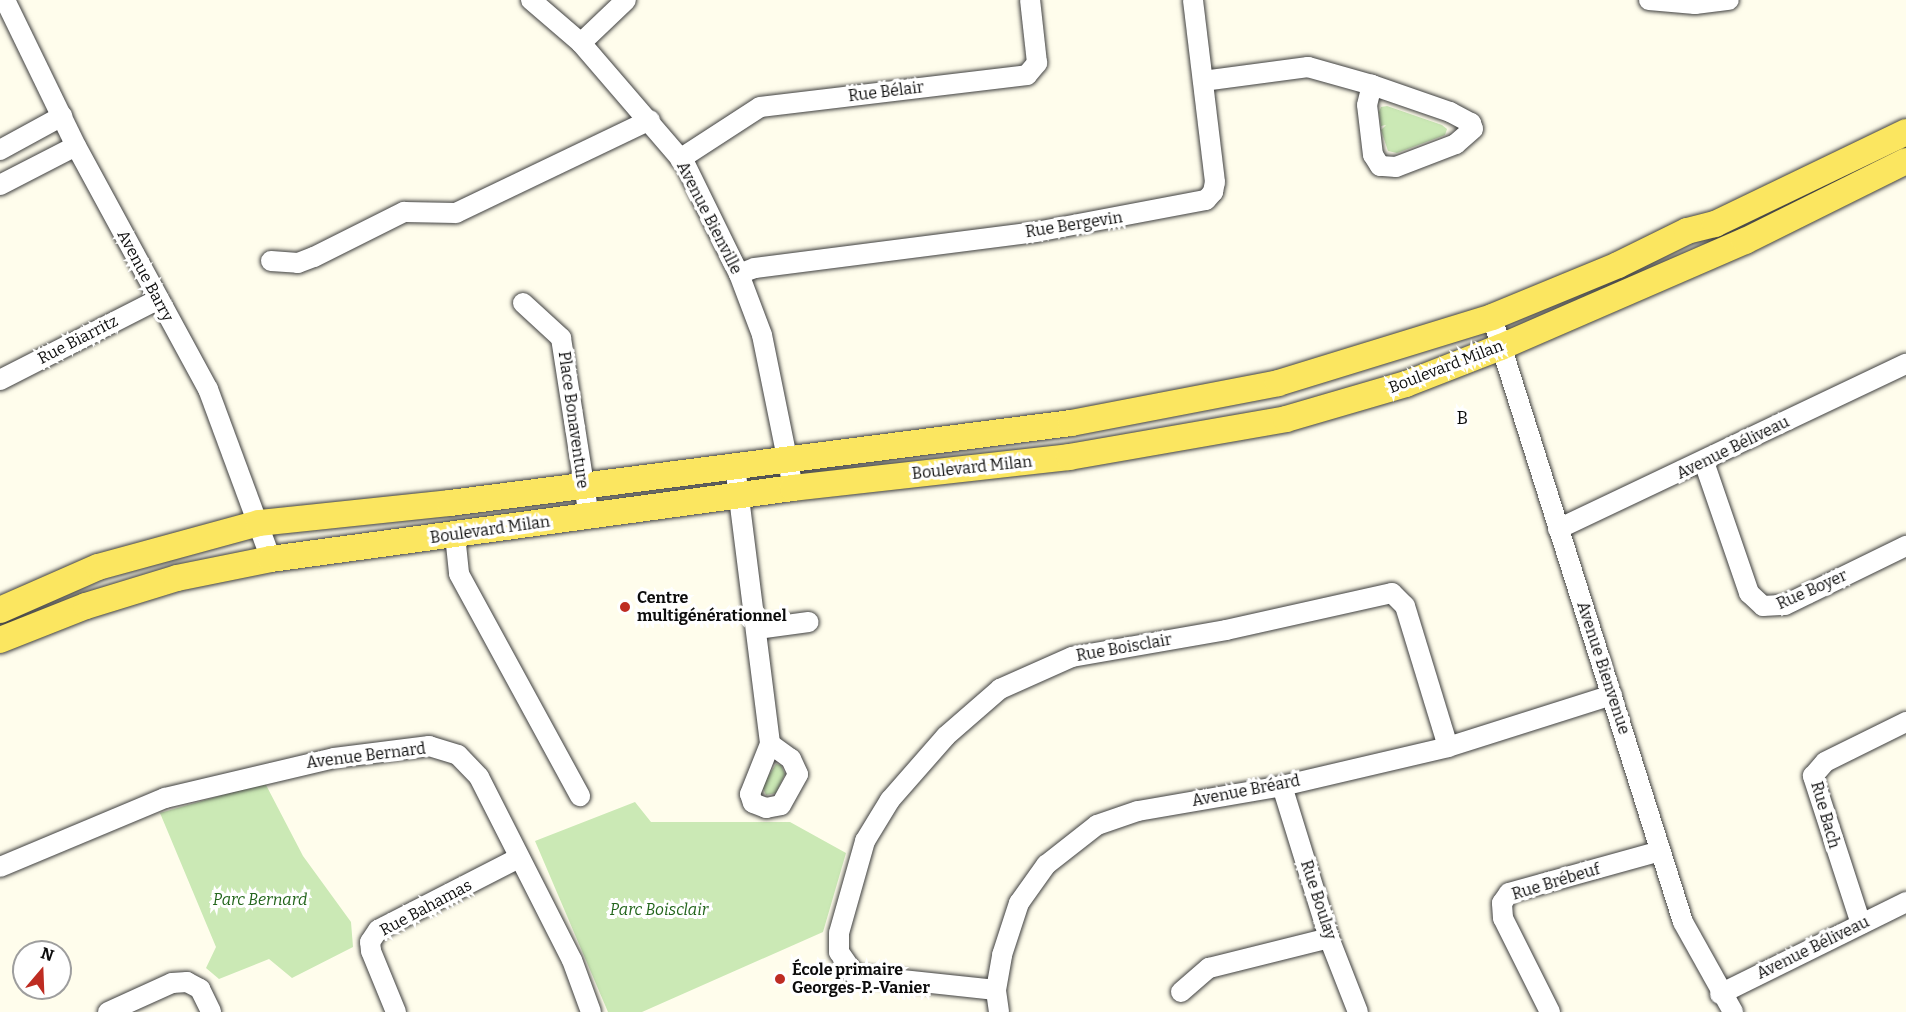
<!DOCTYPE html>
<meta charset="utf-8">
<style>
body{margin:0}
#map{position:relative;width:1906px;height:1012px;overflow:hidden;background:#fffdec;font-family:Bitter,serif}
div>[style]{position:absolute}
[style*='--x']{left:calc(var(--x)*1px);top:calc(var(--y)*1px);width:calc(var(--w)*1px);rotate:calc(var(--a)*1deg)}
.green>*{inset:0;background:#cbe9b5}
.roads{filter:drop-shadow(0 0 2px #3f3f3f) drop-shadow(0 0 2px #3f3f3f)}
.minor>*{height:20px;margin:-10px;padding:0 10px;transform-origin:10px;border-radius:10px;background:#fff}
.major>*{height:26px;margin:-13px;padding:0 13px;transform-origin:13px;border-radius:13px;background:#fbe660}
.dots>*{width:16px;height:16px;translate:-50% -50%;box-sizing:border-box;border:3px solid #fff;border-radius:50%}
span{translate:-50% -50%;white-space:nowrap;text-align:center;line-height:1.15;-webkit-text-stroke:6px #fff;paint-order:stroke}
.street-label{font-size:16px;color:#0c0c0c}
.poi-label{font-size:16px;color:#0c0c0c;font-weight:700}
.left{translate:0 -50%;text-align:left}
.park-label{font-size:16px;color:#23651c;font-style:italic}
.neighbourhood-label{font-size:18px;color:#0c0c0c;letter-spacing:1.5px}
.north{position:absolute;left:12px;top:940px;width:60px;height:60px;box-sizing:border-box;background:#fff;border:2px solid #9e9e9e;border-radius:50%;rotate:19deg;font-size:16px;font-weight:700;line-height:24px;text-align:center;color:#0c0c0c}
.north::after{content:'';display:block;margin:auto;width:21px;height:27px;background:#be2c22;clip-path:polygon(50% 0,100% 100%,50% 72%,0 100%)}
</style>
<div id="map">
<div class="green">
<i style="clip-path:polygon(1387px 106px,1442px 125px,1447px 129px,1445px 135px,1397px 153px,1388px 151px,1381px 130px,1386px 125px,1381px 126px,1379px 112px,1381px 107px)"></i>
<i style="clip-path:polygon(776px 764px,781px 765px,785px 774px,776px 793px,766px 795px,762px 786px)"></i>
<i style="clip-path:polygon(265px 783px,303px 856px,351px 922px,353px 947px,292px 978px,269px 959px,219px 979px,206px 968px,216px 947px,160px 813px)"></i>
<i style="clip-path:polygon(635px 802px,651px 822px,790px 822px,846px 853px,823px 932px,642px 1012px,608px 1012px,535px 841px)"></i>
</div>
<div class="roads">
<div class="minor">
<i style="--x:5;--y:0;--w:162;--a:64.1"></i>
<i style="--x:76;--y:146;--w:277;--a:61.5"></i>
<i style="--x:208;--y:389;--w:181;--a:69.7"></i>
<i style="--x:531;--y:0;--w:66;--a:40.7"></i>
<i style="--x:581;--y:43;--w:160;--a:49.3"></i>
<i style="--x:685;--y:164;--w:123;--a:63.9"></i>
<i style="--x:739;--y:274;--w:65;--a:69.3"></i>
<i style="--x:762;--y:335;--w:156;--a:78.5"></i>
<i style="--x:1649;--y:0;--w:46;--a:5"></i>
<i style="--x:1695;--y:4;--w:34;--a:-7"></i>
<i style="--x:581;--y:43;--w:62;--a:-43.7"></i>
<i style="--x:1203;--y:81;--w:106;--a:-7.6"></i>
<i style="--x:1308;--y:67;--w:66;--a:15.7"></i>
<i style="--x:1372;--y:85;--w:83;--a:19.1"></i>
<i style="--x:1450;--y:112;--w:24;--a:28"></i>
<i style="--x:1471;--y:123;--w:6;--a:72"></i>
<i style="--x:1473;--y:129;--w:23;--a:139"></i>
<i style="--x:1456;--y:144;--w:64;--a:159"></i>
<i style="--x:1396;--y:167;--w:16;--a:-176"></i>
<i style="--x:1380;--y:166;--w:13;--a:-122"></i>
<i style="--x:1373;--y:155;--w:50;--a:-96.8"></i>
<i style="--x:1367;--y:105;--w:21;--a:-76"></i>
<i style="--x:0;--y:150;--w:71;--a:-28.7"></i>
<i style="--x:680;--y:159;--w:95;--a:-33"></i>
<i style="--x:760;--y:107;--w:269;--a:-6.8"></i>
<i style="--x:1027;--y:75;--w:16;--a:-50"></i>
<i style="--x:1037;--y:63;--w:63;--a:-96.3"></i>
<i style="--x:0;--y:185;--w:85;--a:-27.2"></i>
<i style="--x:271;--y:261;--w:27;--a:4"></i>
<i style="--x:298;--y:263;--w:17;--a:-21"></i>
<i style="--x:314;--y:257;--w:101;--a:-26.6"></i>
<i style="--x:404;--y:212;--w:52;--a:1.1"></i>
<i style="--x:456;--y:213;--w:215;--a:-25.6"></i>
<i style="--x:739;--y:274;--w:17;--a:-21"></i>
<i style="--x:755;--y:268;--w:283;--a:-7.3"></i>
<i style="--x:1036;--y:232;--w:173;--a:-10.7"></i>
<i style="--x:1206;--y:200;--w:11;--a:-49"></i>
<i style="--x:1213;--y:192;--w:10;--a:-79"></i>
<i style="--x:1215;--y:182;--w:183;--a:-96.9"></i>
<i style="--x:523;--y:303;--w:52;--a:42.6"></i>
<i style="--x:561;--y:338;--w:180;--a:81.1"></i>
<i style="--x:1492;--y:317;--w:634;--a:72.48"></i>
<i style="--x:1683;--y:922;--w:103;--a:60.9"></i>
<i style="--x:0;--y:380;--w:176;--a:-27"></i>
<i style="--x:1704;--y:462;--w:139;--a:71"></i>
<i style="--x:1749;--y:593;--w:19;--a:43"></i>
<i style="--x:1763;--y:606;--w:22;--a:-3"></i>
<i style="--x:1785;--y:605;--w:135;--a:-26"></i>
<i style="--x:735;--y:466;--w:280;--a:82.8"></i>
<i style="--x:770;--y:744;--w:54;--a:111.8"></i>
<i style="--x:750;--y:794;--w:9;--a:72"></i>
<i style="--x:753;--y:803;--w:14;--a:21"></i>
<i style="--x:766;--y:808;--w:15;--a:-11"></i>
<i style="--x:781;--y:805;--w:35;--a:-61"></i>
<i style="--x:798;--y:774;--w:17;--a:-115"></i>
<i style="--x:791;--y:759;--w:26;--a:-144"></i>
<i style="--x:1558;--y:529;--w:385;--a:-25.4"></i>
<i style="--x:455;--y:535;--w:39;--a:84"></i>
<i style="--x:459;--y:574;--w:253;--a:61.4"></i>
<i style="--x:757;--y:629;--w:52;--a:-7.7"></i>
<i style="--x:1282;--y:786;--w:159;--a:72.8"></i>
<i style="--x:1329;--y:938;--w:79;--a:68.6"></i>
<i style="--x:0;--y:867;--w:179;--a:-22.7"></i>
<i style="--x:165;--y:798;--w:174;--a:-13.3"></i>
<i style="--x:334;--y:758;--w:96;--a:-7.2"></i>
<i style="--x:429;--y:746;--w:30;--a:17"></i>
<i style="--x:458;--y:755;--w:30;--a:46"></i>
<i style="--x:479;--y:777;--w:205;--a:63.1"></i>
<i style="--x:572;--y:960;--w:55;--a:69.9"></i>
<i style="--x:1861;--y:924;--w:156;--a:-108"></i>
<i style="--x:1813;--y:776;--w:18;--a:-49"></i>
<i style="--x:1825;--y:762;--w:90;--a:-26.3"></i>
<i style="--x:996;--y:990;--w:142;--a:-173.9"></i>
<i style="--x:855;--y:975;--w:28;--a:-125"></i>
<i style="--x:839;--y:952;--w:19;--a:-90"></i>
<i style="--x:839;--y:933;--w:96;--a:-74.2"></i>
<i style="--x:865;--y:841;--w:48;--a:-58.6"></i>
<i style="--x:890;--y:800;--w:85;--a:-48.8"></i>
<i style="--x:946;--y:736;--w:72;--a:-41"></i>
<i style="--x:1000;--y:689;--w:79;--a:-24"></i>
<i style="--x:1072;--y:657;--w:156;--a:-9.9"></i>
<i style="--x:1226;--y:630;--w:170;--a:-12.6"></i>
<i style="--x:1392;--y:593;--w:18;--a:45"></i>
<i style="--x:1405;--y:606;--w:147;--a:73"></i>
<i style="--x:1181;--y:992;--w:37;--a:-41"></i>
<i style="--x:1209;--y:968;--w:124;--a:-14"></i>
<i style="--x:1720;--y:994;--w:208;--a:-26.3"></i>
<i style="--x:108;--y:1012;--w:70;--a:-24.4"></i>
<i style="--x:172;--y:983;--w:15;--a:-4"></i>
<i style="--x:187;--y:982;--w:15;--a:28"></i>
<i style="--x:200;--y:989;--w:25;--a:64"></i>
<i style="--x:396;--y:1012;--w:66;--a:-112.3"></i>
<i style="--x:371;--y:951;--w:9;--a:-96"></i>
<i style="--x:370;--y:942;--w:14;--a:-56"></i>
<i style="--x:378;--y:930;--w:158;--a:-27.1"></i>
<i style="--x:999;--y:1012;--w:22;--a:-98"></i>
<i style="--x:996;--y:990;--w:36;--a:-80"></i>
<i style="--x:1002;--y:955;--w:55;--a:-71.9"></i>
<i style="--x:1019;--y:903;--w:47;--a:-54.6"></i>
<i style="--x:1046;--y:865;--w:65;--a:-38.1"></i>
<i style="--x:1097;--y:825;--w:43;--a:-18.9"></i>
<i style="--x:1138;--y:811;--w:146;--a:-9.8"></i>
<i style="--x:1282;--y:786;--w:171;--a:-13.2"></i>
<i style="--x:1448;--y:747;--w:172;--a:-17.6"></i>
<i style="--x:1550;--y:1012;--w:105;--a:-116.6"></i>
<i style="--x:1503;--y:918;--w:15;--a:-94"></i>
<i style="--x:1502;--y:903;--w:12;--a:-55"></i>
<i style="--x:1509;--y:893;--w:157;--a:-15.5"></i>
</div>
<div class="major">
<i style="--x:0;--y:610;--w:107;--a:-23.7"></i>
<i style="--x:98;--y:567;--w:167;--a:-15.3"></i>
<i style="--x:259;--y:523;--w:192;--a:-6"></i>
<i style="--x:450;--y:503;--w:626;--a:-7.34"></i>
<i style="--x:1071;--y:423;--w:211;--a:-10.9"></i>
<i style="--x:1278;--y:383;--w:224;--a:-17.1"></i>
<i style="--x:1492;--y:317;--w:136;--a:-22.4"></i>
<i style="--x:1618;--y:265;--w:77;--a:-26.2"></i>
<i style="--x:1687;--y:231;--w:29;--a:-14"></i>
<i style="--x:1715;--y:224;--w:212;--a:-25.7"></i>
<i style="--x:0;--y:640;--w:92;--a:-21.6"></i>
<i style="--x:86;--y:606;--w:95;--a:-17.1"></i>
<i style="--x:177;--y:578;--w:96;--a:-11.4"></i>
<i style="--x:271;--y:559;--w:527;--a:-7.75"></i>
<i style="--x:793;--y:488;--w:278;--a:-6.4"></i>
<i style="--x:1069;--y:457;--w:220;--a:-9.9"></i>
<i style="--x:1286;--y:419;--w:125;--a:-16.3"></i>
<i style="--x:1406;--y:384;--w:102;--a:-21.3"></i>
<i style="--x:1501;--y:347;--w:266;--a:-23.5"></i>
<i style="--x:1745;--y:241;--w:180;--a:-26.4"></i>
</div>
</div>
<div class="dots">
<i style="left:625px;top:607px;background:#be2c22"></i>
<i style="left:780px;top:979px;background:#be2c22"></i>
</div>
<div class="street-label">
<span style="left:886px;top:92px;rotate:-7deg">Rue Bélair</span>
<span style="left:709px;top:218px;rotate:63deg">Avenue Bienville</span>
<span style="left:1074px;top:225px;rotate:-9deg">Rue Bergevin</span>
<span style="left:145px;top:276px;rotate:62deg">Avenue Barry</span>
<span style="left:78px;top:340px;rotate:-27deg">Rue Biarritz</span>
<span style="left:1446px;top:367px;rotate:-21deg">Boulevard Milan</span>
<span style="left:573px;top:420px;rotate:82deg">Place Bonaventure</span>
<span style="left:1733px;top:448px;rotate:-26deg">Avenue Béliveau</span>
<span style="left:972px;top:468px;rotate:-6deg">Boulevard Milan</span>
<span style="left:490px;top:530px;rotate:-8deg">Boulevard Milan</span>
<span style="left:1812px;top:590px;rotate:-24deg">Rue Boyer</span>
<span style="left:1124px;top:648px;rotate:-10deg">Rue Boisclair</span>
<span style="left:1603px;top:668px;rotate:72deg">Avenue Bienvenue</span>
<span style="left:366px;top:756px;rotate:-7deg">Avenue Bernard</span>
<span style="left:1246px;top:791px;rotate:-11deg">Avenue Bréard</span>
<span style="left:1825px;top:815px;rotate:74deg">Rue Bach</span>
<span style="left:1556px;top:882px;rotate:-17deg">Rue Brébeuf</span>
<span style="left:1318px;top:900px;rotate:72deg">Rue Boulay</span>
<span style="left:426px;top:908px;rotate:-28deg">Rue Bahamas</span>
<span style="left:1813px;top:948px;rotate:-26deg">Avenue Béliveau</span>
</div>
<div class="poi-label">
<span class="left" style="left:637px;top:607px">Centre<br>multigénérationnel</span>
<span class="left" style="left:792px;top:979px">École primaire<br>Georges-P.-Vanier</span>
</div>
<div class="park-label">
<span style="left:260px;top:900px">Parc Bernard</span>
<span style="left:659px;top:910px">Parc Boisclair</span>
</div>
<div class="neighbourhood-label">
<span style="left:1463px;top:418px">B</span>
</div>
<div class="north">N</div>
</div>
